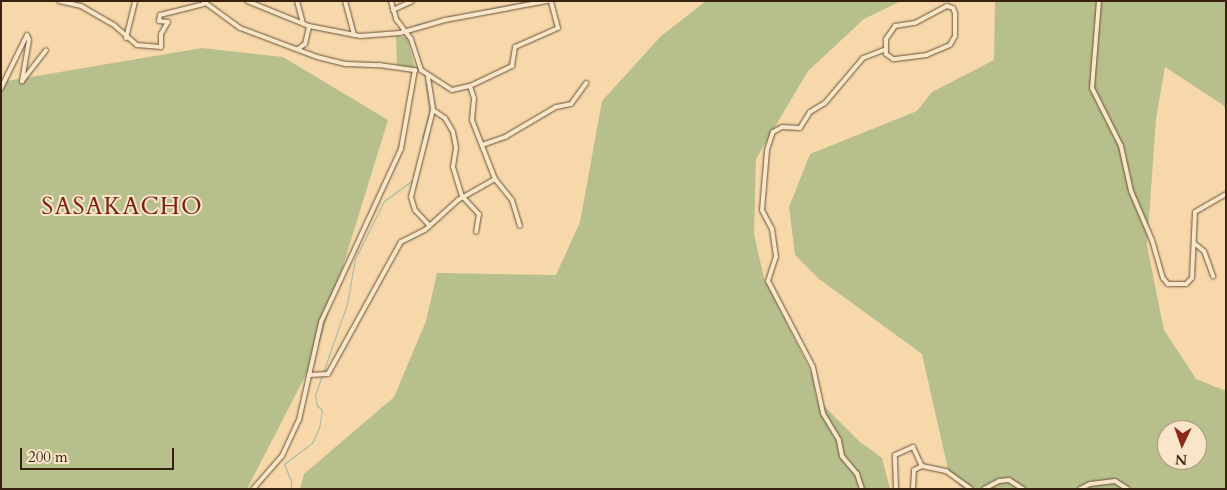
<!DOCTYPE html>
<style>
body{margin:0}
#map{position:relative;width:1227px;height:490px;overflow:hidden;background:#f6d8ab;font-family:Cardo,serif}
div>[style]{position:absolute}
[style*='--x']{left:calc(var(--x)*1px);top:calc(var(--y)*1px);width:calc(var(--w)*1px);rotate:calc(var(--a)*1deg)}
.green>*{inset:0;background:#b7c08d}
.stream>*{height:1px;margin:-0.5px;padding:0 0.5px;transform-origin:0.5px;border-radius:0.5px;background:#9dbaa7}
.roads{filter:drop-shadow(0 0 1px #685036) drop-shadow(0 0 1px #685036)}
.minor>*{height:4px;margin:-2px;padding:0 2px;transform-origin:2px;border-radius:2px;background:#f9e6c8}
span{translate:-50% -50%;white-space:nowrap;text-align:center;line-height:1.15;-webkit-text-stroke:4px #f9e6c8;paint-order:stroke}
.quarter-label{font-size:24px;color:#7a1f14;letter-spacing:1px}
.frame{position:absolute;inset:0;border:2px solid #38220f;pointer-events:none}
.north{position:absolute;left:1157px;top:420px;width:50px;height:50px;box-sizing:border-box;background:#f9e6c8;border:1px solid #ac987e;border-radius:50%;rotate:183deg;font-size:14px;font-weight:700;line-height:20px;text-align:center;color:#38220f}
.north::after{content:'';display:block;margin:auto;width:18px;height:22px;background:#8f2418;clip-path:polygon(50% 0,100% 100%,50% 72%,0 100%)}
.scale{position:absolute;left:20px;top:448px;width:154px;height:22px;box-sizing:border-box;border:2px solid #38220f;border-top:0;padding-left:6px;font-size:15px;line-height:18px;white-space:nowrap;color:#38220f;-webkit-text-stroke:4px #f9e6c8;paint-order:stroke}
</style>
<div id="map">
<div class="green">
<i style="clip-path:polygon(706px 1px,901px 1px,864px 19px,808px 71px,756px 159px,754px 234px,764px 278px,813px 376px,816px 398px,860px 442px,882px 458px,890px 489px,300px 489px,304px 474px,394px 397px,426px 321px,437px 273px,556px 275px,580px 222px,602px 101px,661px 36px)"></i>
<i style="clip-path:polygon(evenodd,995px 1px,1226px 1px,1226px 110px,1223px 105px,1165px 67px,1156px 119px,1147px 246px,1164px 330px,1196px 379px,1226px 391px,1226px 489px,963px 489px,949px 474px,922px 354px,819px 279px,795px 255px,789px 207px,810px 154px,917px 111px,932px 92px,994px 60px,995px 1px,1167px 430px,1197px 430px,1197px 460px,1167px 460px,1167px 430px)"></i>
<i style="clip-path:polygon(396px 36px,407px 37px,415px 68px,397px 65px)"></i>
<i style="clip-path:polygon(202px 48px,283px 57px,388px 120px,315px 357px,247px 489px,1px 489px,1px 82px)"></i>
</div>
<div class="stream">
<i style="--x:519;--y:3;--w:7;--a:-16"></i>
<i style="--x:415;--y:25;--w:100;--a:-12.1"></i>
<i style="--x:422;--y:138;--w:26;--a:-74"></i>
<i style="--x:429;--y:113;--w:30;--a:-96"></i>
<i style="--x:291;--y:489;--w:8;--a:-90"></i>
<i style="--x:291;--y:481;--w:18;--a:-112"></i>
<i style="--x:284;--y:464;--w:35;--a:-37"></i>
<i style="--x:312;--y:443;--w:17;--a:-65"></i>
<i style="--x:319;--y:428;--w:18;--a:-81"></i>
<i style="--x:322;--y:410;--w:6;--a:-141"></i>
<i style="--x:317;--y:406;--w:11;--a:-100"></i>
<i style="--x:315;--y:395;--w:96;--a:-70.6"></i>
<i style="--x:347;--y:304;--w:46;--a:-79.9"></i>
<i style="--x:355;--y:259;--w:65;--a:-63.4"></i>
<i style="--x:384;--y:201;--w:34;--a:-36"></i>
</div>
<div class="roads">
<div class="minor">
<i style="--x:59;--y:1;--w:23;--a:13"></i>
<i style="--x:81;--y:6;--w:39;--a:30"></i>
<i style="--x:115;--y:26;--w:29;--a:41"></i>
<i style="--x:137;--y:45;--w:24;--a:5"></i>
<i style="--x:161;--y:47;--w:13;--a:-90"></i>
<i style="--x:161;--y:34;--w:14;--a:-60"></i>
<i style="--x:168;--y:22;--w:9;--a:-174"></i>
<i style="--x:159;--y:21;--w:6;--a:-81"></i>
<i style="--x:160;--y:15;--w:45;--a:-14"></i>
<i style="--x:203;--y:1;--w:46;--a:36.1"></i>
<i style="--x:240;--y:28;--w:82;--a:20.6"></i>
<i style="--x:317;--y:57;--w:30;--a:14"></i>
<i style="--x:346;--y:64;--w:33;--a:2"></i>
<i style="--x:379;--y:65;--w:37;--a:8"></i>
<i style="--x:247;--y:1;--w:67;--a:22"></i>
<i style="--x:309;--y:26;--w:52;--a:11.1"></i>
<i style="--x:360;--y:36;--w:40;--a:-4.3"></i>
<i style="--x:400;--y:33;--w:47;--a:-16.1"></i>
<i style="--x:445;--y:20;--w:105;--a:-10.5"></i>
<i style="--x:297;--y:1;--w:23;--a:75"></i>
<i style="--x:345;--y:1;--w:35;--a:75"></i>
<i style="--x:391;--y:1;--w:19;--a:74"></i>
<i style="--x:396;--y:19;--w:25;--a:53"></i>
<i style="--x:411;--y:39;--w:33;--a:72"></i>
<i style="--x:421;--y:70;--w:37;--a:33"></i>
<i style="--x:452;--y:90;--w:18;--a:-13"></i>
<i style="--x:470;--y:86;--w:47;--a:-25.5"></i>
<i style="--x:512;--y:66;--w:19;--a:-81"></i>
<i style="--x:515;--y:47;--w:47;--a:-23.8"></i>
<i style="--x:558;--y:28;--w:28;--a:-105"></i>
<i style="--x:1099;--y:1;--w:87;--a:94.6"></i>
<i style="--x:1092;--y:88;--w:65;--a:63.4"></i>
<i style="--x:1121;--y:146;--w:46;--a:77.5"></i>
<i style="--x:1131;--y:191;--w:53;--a:66.8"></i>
<i style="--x:1152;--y:240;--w:40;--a:74"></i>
<i style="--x:1163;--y:278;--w:8;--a:50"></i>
<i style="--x:1168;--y:284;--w:18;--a:0"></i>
<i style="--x:1186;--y:284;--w:8;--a:-45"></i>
<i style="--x:1192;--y:278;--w:66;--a:-87.4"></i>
<i style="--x:1195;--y:212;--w:36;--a:-30"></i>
<i style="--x:947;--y:6;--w:6;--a:18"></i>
<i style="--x:953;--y:8;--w:5;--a:68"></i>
<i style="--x:955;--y:13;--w:23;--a:90"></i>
<i style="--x:955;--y:36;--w:10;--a:119"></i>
<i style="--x:950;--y:45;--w:25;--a:157"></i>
<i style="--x:927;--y:55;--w:34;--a:173"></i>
<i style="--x:893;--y:59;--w:9;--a:-144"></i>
<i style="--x:886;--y:54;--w:15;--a:-90"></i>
<i style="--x:886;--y:39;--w:16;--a:-55"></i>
<i style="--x:895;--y:26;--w:20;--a:-9"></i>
<i style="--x:915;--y:23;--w:36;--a:-28"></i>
<i style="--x:393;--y:10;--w:21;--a:-25"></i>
<i style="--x:126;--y:38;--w:38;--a:-76"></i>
<i style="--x:298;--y:49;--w:9;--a:-36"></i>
<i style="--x:305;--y:44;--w:18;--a:-77"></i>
<i style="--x:428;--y:77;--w:33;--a:81"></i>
<i style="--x:433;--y:110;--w:90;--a:104.2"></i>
<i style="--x:411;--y:197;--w:14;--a:73"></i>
<i style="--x:415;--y:210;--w:21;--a:47"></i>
<i style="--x:470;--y:86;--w:13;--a:72"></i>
<i style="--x:474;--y:98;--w:22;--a:95"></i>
<i style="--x:472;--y:120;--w:63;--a:68.7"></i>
<i style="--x:495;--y:179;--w:27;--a:51"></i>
<i style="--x:512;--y:200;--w:27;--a:73"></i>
<i style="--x:1;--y:88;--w:59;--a:-63.9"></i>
<i style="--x:27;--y:35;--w:5;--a:68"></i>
<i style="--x:29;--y:40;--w:42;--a:99.7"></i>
<i style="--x:22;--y:81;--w:39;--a:-52"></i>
<i style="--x:433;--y:110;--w:14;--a:34"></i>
<i style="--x:445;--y:118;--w:16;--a:60"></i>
<i style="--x:453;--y:132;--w:16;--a:79"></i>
<i style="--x:456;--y:148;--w:19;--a:99"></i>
<i style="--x:453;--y:167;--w:30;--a:73"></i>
<i style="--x:462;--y:196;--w:25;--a:47"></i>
<i style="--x:479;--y:214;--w:18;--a:99"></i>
<i style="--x:482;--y:145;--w:24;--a:-19"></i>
<i style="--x:505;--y:137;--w:59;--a:-30.5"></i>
<i style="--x:556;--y:107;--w:15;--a:-11"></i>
<i style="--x:571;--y:104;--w:26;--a:-54"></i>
<i style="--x:1194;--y:243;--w:13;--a:39"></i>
<i style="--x:1204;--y:251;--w:27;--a:70"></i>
<i style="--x:309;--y:375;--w:19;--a:-3"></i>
<i style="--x:328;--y:374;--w:151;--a:-61.1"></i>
<i style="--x:401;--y:242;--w:27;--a:-27"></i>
<i style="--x:425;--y:230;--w:45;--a:-42.3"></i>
<i style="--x:458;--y:200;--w:43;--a:-29.6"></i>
<i style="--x:253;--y:489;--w:44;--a:-48.7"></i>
<i style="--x:282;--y:456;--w:40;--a:-65"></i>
<i style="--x:299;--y:420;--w:100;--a:-77.3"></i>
<i style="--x:321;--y:322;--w:191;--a:-65.2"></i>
<i style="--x:401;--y:149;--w:80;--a:-80"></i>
<i style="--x:862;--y:489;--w:16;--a:-108"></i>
<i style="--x:857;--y:474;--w:23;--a:-130"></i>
<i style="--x:842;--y:456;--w:16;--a:-101"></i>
<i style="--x:839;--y:440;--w:31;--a:-121"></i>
<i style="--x:823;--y:413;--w:47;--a:-102.3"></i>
<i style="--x:813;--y:367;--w:97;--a:-117.6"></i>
<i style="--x:768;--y:281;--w:25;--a:-72"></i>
<i style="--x:776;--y:257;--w:28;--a:-98"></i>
<i style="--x:772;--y:229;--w:21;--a:-118"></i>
<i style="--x:762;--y:210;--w:60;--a:-85.2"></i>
<i style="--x:767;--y:150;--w:19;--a:-72"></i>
<i style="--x:773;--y:132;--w:10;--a:-29"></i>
<i style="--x:782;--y:127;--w:18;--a:3"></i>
<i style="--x:800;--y:128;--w:19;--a:-58"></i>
<i style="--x:810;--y:112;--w:17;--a:-31"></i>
<i style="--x:825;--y:103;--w:59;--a:-49.8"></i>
<i style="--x:863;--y:58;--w:22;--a:-21"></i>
<i style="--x:896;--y:489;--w:34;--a:-92"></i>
<i style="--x:895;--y:455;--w:20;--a:-24"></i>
<i style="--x:913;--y:447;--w:21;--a:65"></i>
<i style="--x:913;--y:489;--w:19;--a:-87"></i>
<i style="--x:914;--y:470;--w:9;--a:-27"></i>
<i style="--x:922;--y:466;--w:25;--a:12"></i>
<i style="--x:946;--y:471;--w:31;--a:36"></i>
<i style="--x:984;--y:489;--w:17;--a:-28"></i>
<i style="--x:999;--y:481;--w:10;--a:-6"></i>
<i style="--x:1009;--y:480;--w:17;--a:33"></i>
<i style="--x:1080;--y:489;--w:11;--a:-27"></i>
<i style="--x:1090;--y:484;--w:25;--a:-7"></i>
<i style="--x:1115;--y:481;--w:15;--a:32"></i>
</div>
</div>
<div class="quarter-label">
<span style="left:122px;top:207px">SASAKACHO</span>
</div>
<div class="frame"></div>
<div class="north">N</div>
<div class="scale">200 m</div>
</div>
